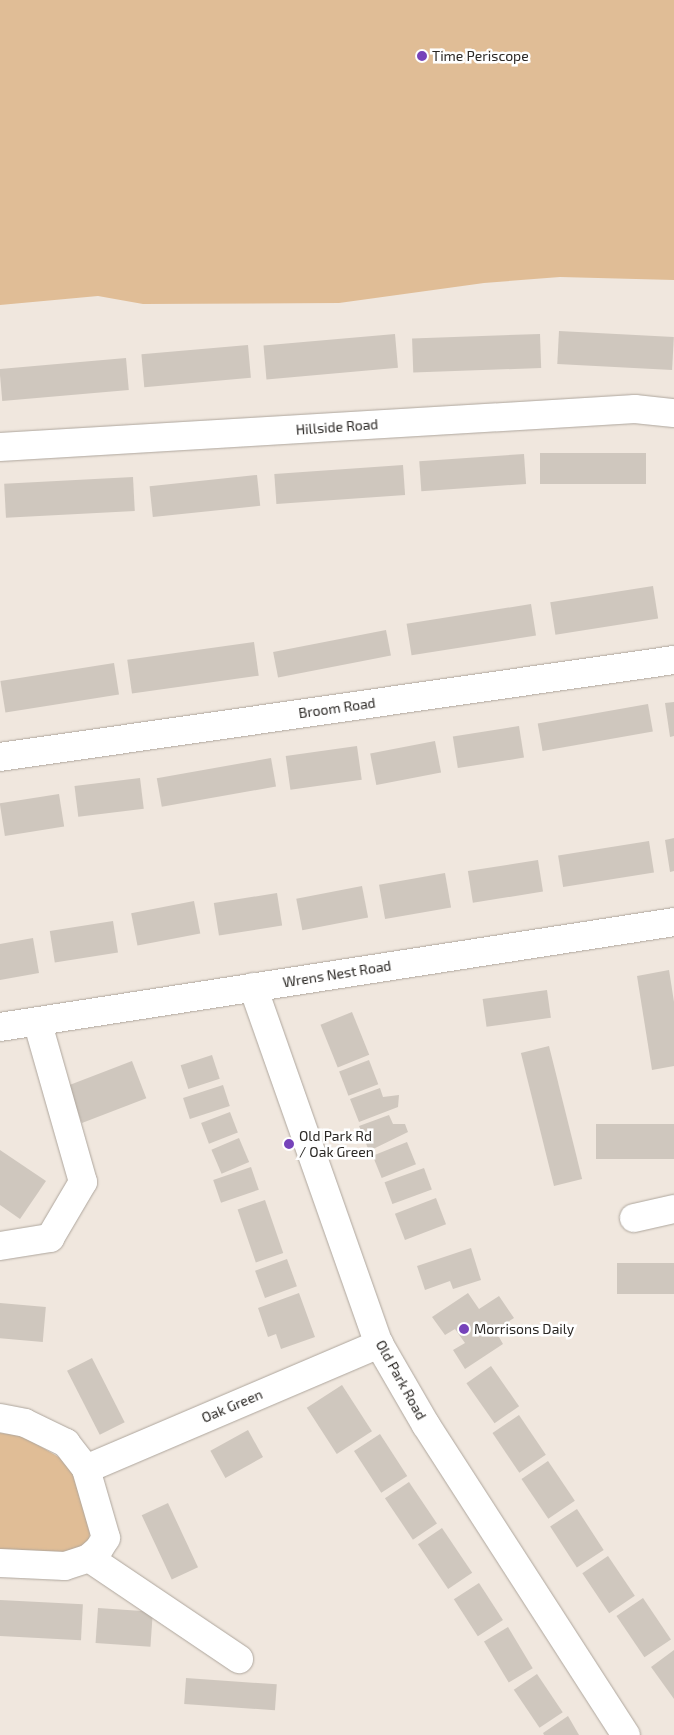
<!DOCTYPE html>
<style>
body{margin:0}
#map{position:relative;width:674px;height:1735px;overflow:hidden;background:#f0e7de;font-family:"Exo 2",sans-serif}
div>[style]{position:absolute}
[style*='--x']{left:calc(var(--x)*1px);top:calc(var(--y)*1px);width:calc(var(--w)*1px);rotate:calc(var(--a)*1deg)}
.green>*{inset:0;background:#e0bd96}
.building>*{inset:0;background:#cfc7be;transform-origin:0 0}
.roads{filter:drop-shadow(0 0 1px #aea69d) drop-shadow(0 0 1px #aea69d)}
.minor>*{height:28px;margin:-14px;padding:0 14px;transform-origin:14px;border-radius:14px;background:#fff}
.dots>*{width:14px;height:14px;translate:-50% -50%;box-sizing:border-box;border:2px solid #fff;border-radius:50%}
span{translate:-50% -50%;white-space:nowrap;text-align:center;line-height:1.15;-webkit-text-stroke:5px #fff;paint-order:stroke}
.poi-label{font-size:14px;color:#2b2825}
.left{translate:0 -50%;text-align:left}
.street-label{font-size:14px;color:#2b2825}
</style>
<div id="map">
<div class="green">
<i style="clip-path:polygon(0 0,674px 0,674px 280px,560px 277px,484px 283px,339px 303px,143px 304px,98px 296px,0 305px)"></i>
<i style="clip-path:polygon(0 1433px,21px 1435px,74px 1466px,93px 1520px,88px 1543px,70px 1555px,0 1555px)"></i>
</div>
<div class="building">
<i style="left:559px;top:331px;width:115px;height:33px;rotate:3deg"></i>
<i style="left:395px;top:334px;width:34px;height:132px;rotate:85deg"></i>
<i style="left:540px;top:334px;width:34px;height:128px;rotate:88deg"></i>
<i style="left:248px;top:345px;width:33px;height:107px;rotate:85deg"></i>
<i style="left:126px;top:358px;width:32px;height:127px;rotate:85deg"></i>
<i style="left:540px;top:453px;width:106px;height:31px"></i>
<i style="left:524px;top:454px;width:30px;height:105px;rotate:86deg"></i>
<i style="left:403px;top:465px;width:30px;height:129px;rotate:86deg"></i>
<i style="left:257px;top:475px;width:31px;height:108px;rotate:84deg"></i>
<i style="left:133px;top:477px;width:34px;height:129px;rotate:87deg"></i>
<i style="left:653px;top:586px;width:33px;height:104px;rotate:81deg"></i>
<i style="left:531px;top:604px;width:32px;height:126px;rotate:81deg"></i>
<i style="left:386px;top:630px;width:26px;height:115px;rotate:79deg"></i>
<i style="left:254px;top:642px;width:34px;height:128px;rotate:82deg"></i>
<i style="left:114px;top:663px;width:32px;height:115px;rotate:81deg"></i>
<i style="clip-path:polygon(674px 702px,674px 736px,670px 737px,665px 703px)"></i>
<i style="left:648px;top:704px;width:28px;height:112px;rotate:80deg"></i>
<i style="left:519px;top:726px;width:32px;height:67px;rotate:81deg"></i>
<i style="left:435px;top:741px;width:32px;height:66px;rotate:79deg"></i>
<i style="left:357px;top:746px;width:34px;height:72px;rotate:82deg"></i>
<i style="left:271px;top:758px;width:29px;height:116px;rotate:80deg"></i>
<i style="left:140px;top:778px;width:31px;height:66px;rotate:83deg"></i>
<i style="left:59px;top:794px;width:33px;height:60px;rotate:81deg"></i>
<i style="clip-path:polygon(674px 838px,674px 871px,670px 872px,665px 840px)"></i>
<i style="left:649px;top:841px;width:32px;height:92px;rotate:81deg"></i>
<i style="left:538px;top:860px;width:32px;height:71px;rotate:81deg"></i>
<i style="left:445px;top:873px;width:35px;height:67px;rotate:80deg"></i>
<i style="left:362px;top:886px;width:32px;height:67px;rotate:79deg"></i>
<i style="left:277px;top:893px;width:33px;height:64px;rotate:81deg"></i>
<i style="left:194px;top:901px;width:33px;height:64px;rotate:79deg"></i>
<i style="left:113px;top:921px;width:32px;height:64px;rotate:81deg"></i>
<i style="clip-path:polygon(33px 938px,39px 973px,0 980px,0 944px)"></i>
<i style="clip-path:polygon(669px 970px,674px 1002px,674px 1066px,652px 1070px,637px 976px)"></i>
<i style="left:547px;top:990px;width:28px;height:65px;rotate:82deg"></i>
<i style="left:352px;top:1012px;width:46px;height:34px;rotate:68deg"></i>
<i style="left:549px;top:1046px;width:137px;height:29px;rotate:76deg"></i>
<i style="left:212px;top:1055px;width:25px;height:33px;rotate:72deg"></i>
<i style="left:369px;top:1060px;width:26px;height:32px;rotate:69deg"></i>
<i style="left:132px;top:1061px;width:40px;height:69px;rotate:69deg"></i>
<i style="left:223px;top:1085px;width:22px;height:42px;rotate:72deg"></i>
<i style="clip-path:polygon(380px 1088px,383px 1097px,399px 1095px,398px 1107px,359px 1122px,350px 1099px)"></i>
<i style="left:230px;top:1112px;width:22px;height:31px;rotate:69deg"></i>
<i style="clip-path:polygon(389px 1115px,393px 1124px,405px 1124px,408px 1132px,369px 1151px,359px 1126px)"></i>
<i style="left:674px;top:1124px;width:35px;height:78px;rotate:90deg"></i>
<i style="left:239px;top:1138px;width:26px;height:30px;rotate:67deg"></i>
<i style="left:407px;top:1142px;width:24px;height:37px;rotate:68deg"></i>
<i style="clip-path:polygon(0 1150px,46px 1181px,20px 1219px,0 1205px)"></i>
<i style="left:251px;top:1167px;width:24px;height:40px;rotate:71deg"></i>
<i style="left:424px;top:1168px;width:23px;height:42px;rotate:70deg"></i>
<i style="left:436px;top:1198px;width:28px;height:44px;rotate:69deg"></i>
<i style="left:265px;top:1200px;width:56px;height:29px;rotate:71deg"></i>
<i style="clip-path:polygon(471px 1248px,481px 1280px,453px 1289px,450px 1281px,425px 1290px,417px 1266px)"></i>
<i style="left:287px;top:1259px;width:29px;height:34px;rotate:70deg"></i>
<i style="left:674px;top:1263px;width:31px;height:57px;rotate:90deg"></i>
<i style="clip-path:polygon(299px 1293px,315px 1337px,281px 1349px,276px 1334px,268px 1337px,258px 1308px)"></i>
<i style="clip-path:polygon(468px 1293px,479px 1309px,499px 1296px,514px 1318px,495px 1330px,503px 1344px,465px 1369px,453px 1350px,465px 1343px,455px 1329px,445px 1335px,432px 1317px)"></i>
<i style="left:0;top:1303px;width:46px;height:35px;rotate:5deg"></i>
<i style="left:92px;top:1358px;width:72px;height:28px;rotate:63deg"></i>
<i style="left:491px;top:1366px;width:49px;height:30px;rotate:55deg"></i>
<i style="left:342px;top:1385px;width:55px;height:42px;rotate:57deg"></i>
<i style="left:519px;top:1415px;width:48px;height:32px;rotate:56deg"></i>
<i style="left:248px;top:1430px;width:31px;height:43px;rotate:61deg"></i>
<i style="left:380px;top:1434px;width:50px;height:31px;rotate:57deg"></i>
<i style="left:548px;top:1461px;width:48px;height:32px;rotate:56deg"></i>
<i style="left:409px;top:1482px;width:50px;height:29px;rotate:56deg"></i>
<i style="left:168px;top:1503px;width:71px;height:29px;rotate:65deg"></i>
<i style="left:577px;top:1509px;width:49px;height:32px;rotate:57deg"></i>
<i style="left:442px;top:1528px;width:54px;height:29px;rotate:56deg"></i>
<i style="left:608px;top:1556px;width:48px;height:31px;rotate:56deg"></i>
<i style="left:479px;top:1583px;width:44px;height:30px;rotate:57deg"></i>
<i style="left:643px;top:1598px;width:50px;height:32px;rotate:56deg"></i>
<i style="left:0;top:1600px;width:83px;height:36px;rotate:3deg"></i>
<i style="left:98px;top:1608px;width:55px;height:35px;rotate:4deg"></i>
<i style="left:508px;top:1627px;width:48px;height:28px;rotate:59deg"></i>
<i style="clip-path:polygon(674px 1650px,674px 1699px,651px 1667px)"></i>
<i style="left:537px;top:1674px;width:46px;height:28px;rotate:56deg"></i>
<i style="left:186px;top:1678px;width:91px;height:26px;rotate:4deg"></i>
<i style="clip-path:polygon(568px 1716px,579px 1735px,544px 1735px,543px 1733px)"></i>
</div>
<div class="roads">
<div class="minor">
<i style="--x:0;--y:447;--w:636;--a:-3.42"></i>
<i style="--x:635;--y:409;--w:39;--a:6"></i>
<i style="--x:0;--y:757;--w:681;--a:-8.19"></i>
<i style="--x:253;--y:987;--w:379;--a:70.6"></i>
<i style="--x:379;--y:1344;--w:94;--a:59.9"></i>
<i style="--x:426;--y:1425;--w:369;--a:57.2"></i>
<i style="--x:0;--y:1027;--w:682;--a:-8.85"></i>
<i style="--x:634;--y:1218;--w:41;--a:-12.7"></i>
<i style="--x:0;--y:1246;--w:51;--a:-9.1"></i>
<i style="--x:50;--y:1238;--w:65;--a:-59.5"></i>
<i style="--x:83;--y:1182;--w:167;--a:-105.9"></i>
<i style="--x:0;--y:1418;--w:25;--a:11"></i>
<i style="--x:25;--y:1423;--w:46;--a:26"></i>
<i style="--x:66;--y:1443;--w:33;--a:52"></i>
<i style="--x:86;--y:1469;--w:319;--a:-23.1"></i>
<i style="--x:89;--y:1558;--w:181;--a:34"></i>
<i style="--x:0;--y:1563;--w:65;--a:2.6"></i>
<i style="--x:65;--y:1566;--w:25;--a:-18"></i>
<i style="--x:89;--y:1558;--w:13;--a:-42"></i>
<i style="--x:99;--y:1549;--w:13;--a:-58"></i>
<i style="--x:106;--y:1538;--w:72;--a:-106.2"></i>
</div>
</div>
<div class="dots">
<i style="left:422px;top:56px;background:#7643ba"></i>
<i style="left:289px;top:1144px;background:#7643ba"></i>
<i style="left:464px;top:1329px;background:#7643ba"></i>
</div>
<div class="poi-label">
<span class="left" style="left:432px;top:56px">Time Periscope</span>
<span class="left" style="left:299px;top:1144px">Old Park Rd<br>/ Oak Green</span>
<span class="left" style="left:474px;top:1329px">Morrisons Daily</span>
</div>
<div class="street-label">
<span style="left:337px;top:427px;rotate:-4deg">Hillside Road</span>
<span style="left:337px;top:708px;rotate:-8deg">Broom Road</span>
<span style="left:337px;top:974px;rotate:-9deg">Wrens Nest Road</span>
<span style="left:401px;top:1380px;rotate:61deg">Old Park Road</span>
<span style="left:232px;top:1406px;rotate:-23deg">Oak Green</span>
</div>
</div>
